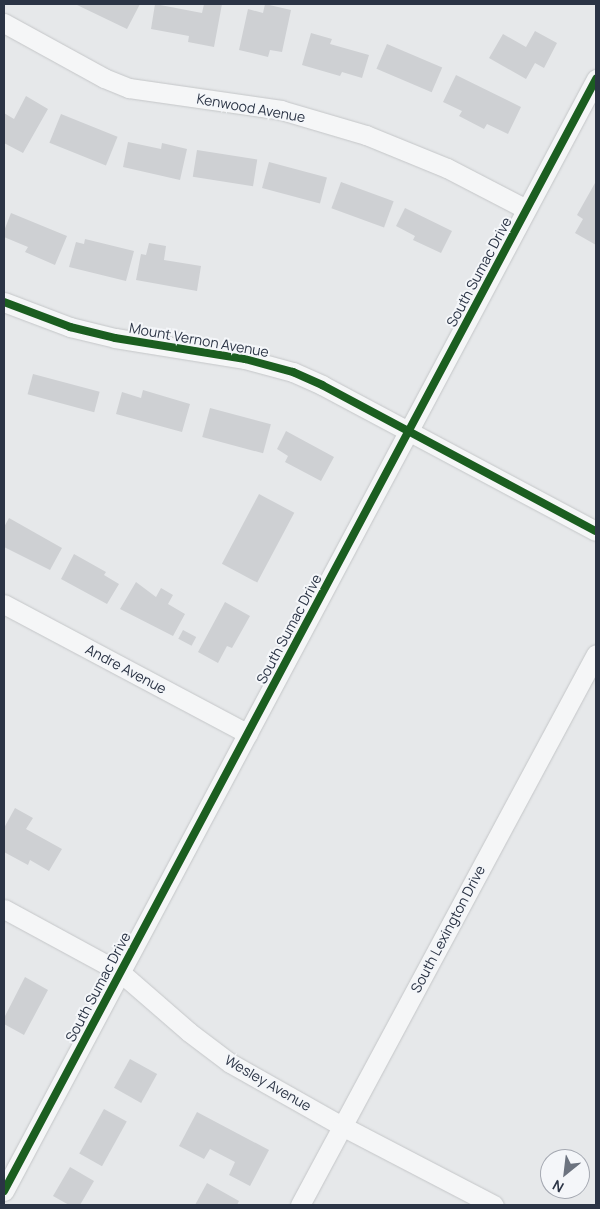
<!DOCTYPE html>
<style>
body{margin:0}
#map{position:relative;width:600px;height:1209px;overflow:hidden;background:#e6e8ea;font-family:Manrope,sans-serif}
div>[style]{position:absolute}
[style*='--x']{left:calc(var(--x)*1px);top:calc(var(--y)*1px);width:calc(var(--w)*1px);rotate:calc(var(--a)*1deg)}
.building>*{inset:0;background:#ced0d3;transform-origin:0 0}
.roads{filter:drop-shadow(0 0 1px #c4c6c8) drop-shadow(0 0 1px #c4c6c8)}
.street>*{height:19px;margin:-9.5px;padding:0 9.5px;transform-origin:9.5px;border-radius:9.5px;background:#f5f6f7}
.cycleway>*{height:8px;margin:-4px;padding:0 4px;transform-origin:4px;border-radius:4px;background:#1b5e20}
span{translate:-50% -50%;white-space:nowrap;text-align:center;line-height:1.15;-webkit-text-stroke:4px #f4f6f9;paint-order:stroke}
.street-label{font-size:14px;color:#2b3445}
.frame{position:absolute;inset:0;border:5px solid #2b3445;pointer-events:none}
.north{position:absolute;left:540px;top:1149px;width:50px;height:50px;box-sizing:border-box;background:#f4f6f9;border:1px solid #a4a8b1;border-radius:50%;rotate:209deg;font-size:14px;font-weight:700;line-height:20px;text-align:center;color:#2b3445}
.north::after{content:'';display:block;margin:auto;width:18px;height:22px;background:#6c737f;clip-path:polygon(50% 0,100% 100%,50% 72%,0 100%)}
</style>
<div id="map">
<div class="building">
<i style="clip-path:polygon(75px 4px,140px 4px,127px 29px)"></i>
<i style="clip-path:polygon(155px 4px,202px 13px,204px 4px,222px 4px,214px 47px,188px 42px,189px 36px,151px 29px)"></i>
<i style="clip-path:polygon(265px 4px,291px 10px,282px 52px,270px 50px,268px 57px,239px 50px,248px 9px,263px 13px)"></i>
<i style="clip-path:polygon(535px 31px,557px 43px,544px 68px,535px 63px,526px 79px,489px 58px,503px 34px,526px 47px)"></i>
<i style="clip-path:polygon(311px 33px,332px 39px,330px 44px,369px 55px,362px 78px,342px 72px,340px 76px,302px 65px)"></i>
<i style="left:387px;top:44px;width:60px;height:27px;rotate:23deg"></i>
<i style="clip-path:polygon(456px 75px,521px 107px,508px 134px,487px 124px,484px 129px,459px 116px,462px 111px,443px 102px)"></i>
<i style="clip-path:polygon(26px 96px,48px 109px,23px 153px,4px 143px,4px 113px,14px 119px)"></i>
<i style="left:61px;top:114px;width:61px;height:31px;rotate:22deg"></i>
<i style="clip-path:polygon(128px 142px,161px 149px,162px 143px,187px 149px,180px 180px,123px 167px)"></i>
<i style="left:197px;top:150px;width:61px;height:27px;rotate:9deg"></i>
<i style="left:269px;top:162px;width:60px;height:27px;rotate:15deg"></i>
<i style="left:341px;top:182px;width:56px;height:28px;rotate:20deg"></i>
<i style="clip-path:polygon(595px 183px,596px 183px,596px 245px,575px 233px,583px 219px,577px 215px)"></i>
<i style="clip-path:polygon(405px 208px,452px 231px,441px 253px,413px 240px,415px 236px,396px 226px)"></i>
<i style="clip-path:polygon(11px 213px,67px 236px,55px 265px,25px 252px,28px 247px,4px 237px,4px 231px)"></i>
<i style="clip-path:polygon(85px 239px,134px 251px,126px 281px,69px 267px,76px 242px,84px 244px)"></i>
<i style="clip-path:polygon(149px 243px,166px 246px,164px 260px,201px 266px,197px 291px,136px 280px,141px 254px,146px 255px)"></i>
<i style="left:33px;top:374px;width:69px;height:21px;rotate:15deg"></i>
<i style="clip-path:polygon(143px 390px,190px 404px,182px 432px,116px 414px,122px 392px,141px 398px)"></i>
<i style="left:210px;top:408px;width:63px;height:30px;rotate:15deg"></i>
<i style="clip-path:polygon(286px 431px,334px 457px,321px 481px,285px 462px,288px 456px,277px 449px)"></i>
<i style="left:259px;top:494px;width:40px;height:79px;rotate:28deg"></i>
<i style="clip-path:polygon(9px 518px,62px 548px,50px 570px,4px 547px,4px 527px)"></i>
<i style="clip-path:polygon(74px 554px,106px 572px,104px 575px,119px 584px,107px 604px,61px 579px)"></i>
<i style="clip-path:polygon(136px 582px,156px 597px,161px 588px,173px 595px,168px 604px,185px 614px,173px 636px,120px 609px)"></i>
<i style="clip-path:polygon(225px 602px,250px 616px,232px 648px,227px 646px,218px 663px,198px 652px)"></i>
<i style="left:183px;top:630px;width:15px;height:10px;rotate:28deg"></i>
<i style="clip-path:polygon(15px 808px,33px 818px,26px 829px,62px 849px,49px 871px,30px 860px,28px 865px,4px 852px,4px 828px)"></i>
<i style="clip-path:polygon(25px 977px,48px 990px,24px 1035px,4px 1024px,4px 1018px)"></i>
<i style="left:130px;top:1059px;width:31px;height:33px;rotate:29deg"></i>
<i style="left:104px;top:1109px;width:26px;height:51px;rotate:29deg"></i>
<i style="clip-path:polygon(197px 1112px,269px 1150px,250px 1186px,229px 1175px,235px 1162px,210px 1149px,204px 1159px,179px 1146px)"></i>
<i style="clip-path:polygon(70px 1167px,94px 1181px,80px 1205px,69px 1205px,53px 1196px)"></i>
<i style="clip-path:polygon(207px 1183px,239px 1201px,237px 1205px,195px 1205px)"></i>
</div>
<div class="roads">
<div class="street">
<i style="--x:4;--y:23;--w:114;--a:28.8"></i>
<i style="--x:104;--y:78;--w:27;--a:22"></i>
<i style="--x:129;--y:88;--w:154;--a:8.2"></i>
<i style="--x:281;--y:110;--w:89;--a:16.4"></i>
<i style="--x:366;--y:135;--w:87;--a:22.2"></i>
<i style="--x:447;--y:168;--w:89;--a:27.4"></i>
<i style="--x:4;--y:302;--w:71;--a:20.7"></i>
<i style="--x:70;--y:327;--w:46;--a:13.7"></i>
<i style="--x:115;--y:338;--w:132;--a:9.2"></i>
<i style="--x:245;--y:359;--w:50;--a:15.2"></i>
<i style="--x:293;--y:372;--w:32;--a:24"></i>
<i style="--x:322;--y:385;--w:310;--a:28.1"></i>
<i style="--x:4;--y:604;--w:276;--a:28"></i>
<i style="--x:4;--y:909;--w:132;--a:28.5"></i>
<i style="--x:120;--y:972;--w:91;--a:41"></i>
<i style="--x:189;--y:1032;--w:51;--a:37.1"></i>
<i style="--x:230;--y:1063;--w:129;--a:29.4"></i>
<i style="--x:342;--y:1126;--w:171;--a:27.5"></i>
<i style="--x:4;--y:1191;--w:1260;--a:-61.97"></i>
<i style="--x:300;--y:1205;--w:625;--a:-61.76"></i>
</div>
</div>
<div class="cycleway">
<i style="--x:4;--y:302;--w:71;--a:20.7"></i>
<i style="--x:70;--y:327;--w:46;--a:13.7"></i>
<i style="--x:115;--y:338;--w:132;--a:9.2"></i>
<i style="--x:245;--y:359;--w:50;--a:15.2"></i>
<i style="--x:293;--y:372;--w:32;--a:24"></i>
<i style="--x:322;--y:385;--w:310;--a:28.1"></i>
<i style="--x:4;--y:1191;--w:1260;--a:-61.97"></i>
</div>
<div class="street-label">
<span style="left:251px;top:108px;rotate:10deg">Kenwood Avenue</span>
<span style="left:479px;top:272px;rotate:-62deg">South Sumac Drive</span>
<span style="left:199px;top:340px;rotate:10deg">Mount Vernon Avenue</span>
<span style="left:289px;top:629px;rotate:-62deg">South Sumac Drive</span>
<span style="left:126px;top:669px;rotate:28deg">Andre Avenue</span>
<span style="left:448px;top:929px;rotate:-62deg">South Lexington Drive</span>
<span style="left:98px;top:987px;rotate:-62deg">South Sumac Drive</span>
<span style="left:268px;top:1083px;rotate:30deg">Wesley Avenue</span>
</div>
<div class="frame"></div>
<div class="north">N</div>
</div>
